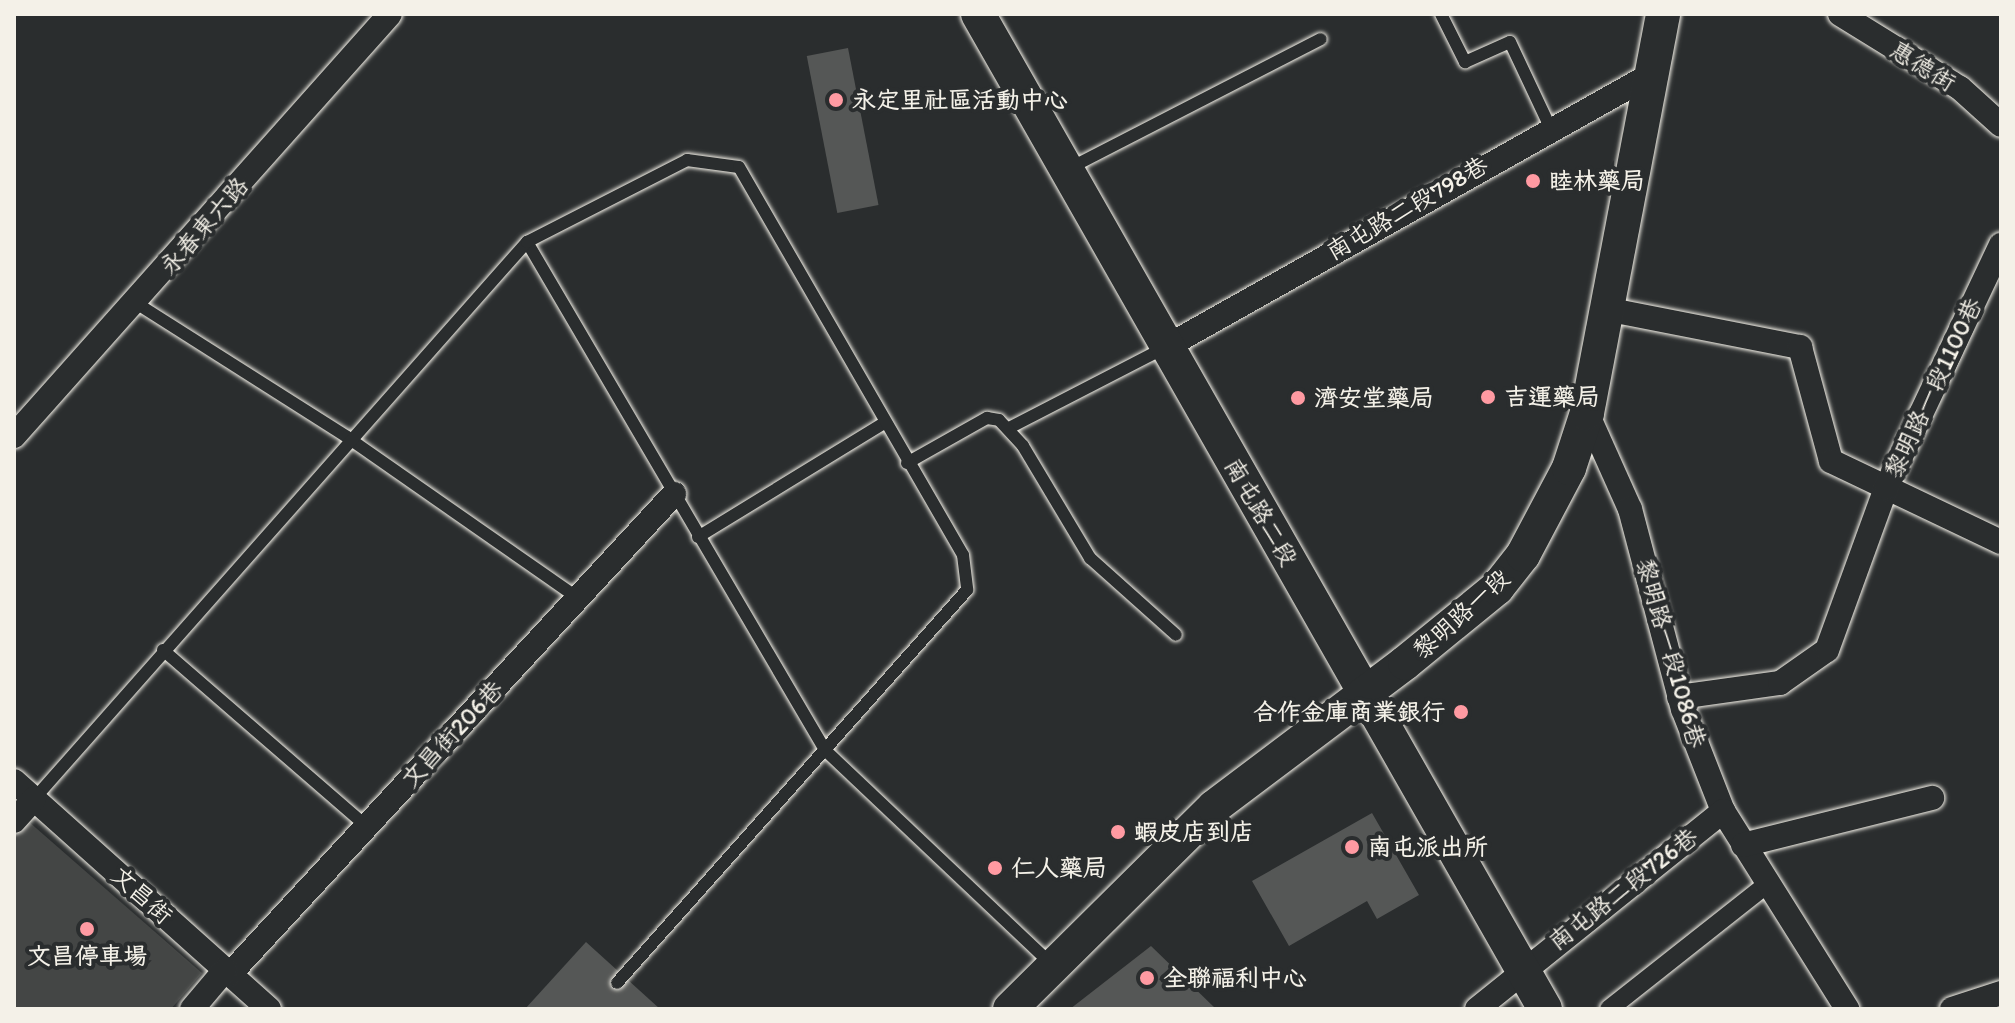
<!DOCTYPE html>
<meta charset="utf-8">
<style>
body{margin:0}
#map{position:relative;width:2015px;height:1023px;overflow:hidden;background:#2a2d2e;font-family:Itim,"LXGW WenKai TC",sans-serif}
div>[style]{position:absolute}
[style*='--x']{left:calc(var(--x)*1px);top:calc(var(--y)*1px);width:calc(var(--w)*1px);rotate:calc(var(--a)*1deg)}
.green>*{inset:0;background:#444645}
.building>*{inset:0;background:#555756;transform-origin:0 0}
.roads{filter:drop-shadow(0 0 2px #f4f1e8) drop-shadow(0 0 2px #f4f1e8)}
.service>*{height:12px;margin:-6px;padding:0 6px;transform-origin:6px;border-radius:6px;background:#2a2d2e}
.pedestrian>*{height:18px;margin:-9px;padding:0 9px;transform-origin:9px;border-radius:9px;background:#2a2d2e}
.minor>*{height:24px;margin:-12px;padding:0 12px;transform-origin:12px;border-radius:12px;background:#2a2d2e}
.secondary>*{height:34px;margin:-17px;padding:0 17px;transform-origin:17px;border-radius:17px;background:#2a2d2e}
.dots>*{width:22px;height:22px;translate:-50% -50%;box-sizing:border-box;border:4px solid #2a2d2e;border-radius:50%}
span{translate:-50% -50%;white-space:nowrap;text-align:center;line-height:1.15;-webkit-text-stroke:8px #2a2d2e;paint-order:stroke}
.street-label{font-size:24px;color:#f4f1e8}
.poi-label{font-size:24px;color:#f4f1e8;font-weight:700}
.left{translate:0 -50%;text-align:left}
.right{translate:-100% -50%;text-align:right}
.frame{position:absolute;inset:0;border:16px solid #f4f1e8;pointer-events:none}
</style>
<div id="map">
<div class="green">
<i style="clip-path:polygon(28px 821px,202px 973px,171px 1009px,14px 1009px,14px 837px)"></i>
</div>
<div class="building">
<i style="left:848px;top:48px;width:160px;height:42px;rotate:79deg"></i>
<i style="clip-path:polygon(1372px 813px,1419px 895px,1377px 919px,1367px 901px,1289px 946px,1252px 881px)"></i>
<i style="clip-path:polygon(586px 942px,660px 1009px,525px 1009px)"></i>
<i style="clip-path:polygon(1151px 946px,1216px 1009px,1070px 1009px)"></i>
</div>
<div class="roads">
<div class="service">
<i style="--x:1441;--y:14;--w:54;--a:63.4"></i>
<i style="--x:1465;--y:62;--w:49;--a:-24"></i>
<i style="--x:1510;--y:42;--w:94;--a:64.8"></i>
<i style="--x:1068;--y:169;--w:284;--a:-27.2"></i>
<i style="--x:527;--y:242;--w:589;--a:59.6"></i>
<i style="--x:825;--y:750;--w:311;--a:43.4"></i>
<i style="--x:136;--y:303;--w:250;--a:32.4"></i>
<i style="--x:347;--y:437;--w:282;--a:34.9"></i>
<i style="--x:1009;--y:428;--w:177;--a:-27.3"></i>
<i style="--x:907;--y:463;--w:92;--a:-29.4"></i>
<i style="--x:987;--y:418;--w:12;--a:9"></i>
<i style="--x:999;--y:420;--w:35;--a:47"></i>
<i style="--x:1023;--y:446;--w:131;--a:59.1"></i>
<i style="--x:1090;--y:558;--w:115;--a:41.8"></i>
<i style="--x:698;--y:537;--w:218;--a:-31.5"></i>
<i style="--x:163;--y:650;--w:270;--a:40.9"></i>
<i style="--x:34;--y:799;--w:744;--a:-48.49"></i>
<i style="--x:527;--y:242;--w:180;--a:-27.1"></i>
<i style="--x:687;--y:160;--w:52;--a:7.7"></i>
<i style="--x:739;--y:167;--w:448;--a:60"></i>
<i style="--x:963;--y:555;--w:35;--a:83"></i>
<i style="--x:967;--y:590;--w:526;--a:131.69"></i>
</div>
<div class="pedestrian">
<i style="--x:1609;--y:1009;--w:200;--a:-38.3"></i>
</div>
<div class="minor">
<i style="--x:1840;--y:14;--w:141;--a:31.7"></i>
<i style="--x:1960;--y:88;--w:55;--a:42.1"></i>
<i style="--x:1611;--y:310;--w:193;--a:11.1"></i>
<i style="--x:1800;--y:347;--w:118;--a:74.8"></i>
<i style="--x:1831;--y:461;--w:188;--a:25.5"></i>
<i style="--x:1166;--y:347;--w:557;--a:-29.32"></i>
<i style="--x:1587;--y:413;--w:105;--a:65.9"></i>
<i style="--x:1630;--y:509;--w:207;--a:75.2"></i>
<i style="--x:1683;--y:709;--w:110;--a:68.6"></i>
<i style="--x:1723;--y:811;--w:234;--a:57.9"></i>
<i style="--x:14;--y:436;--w:565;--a:-48.3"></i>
<i style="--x:1679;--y:697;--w:102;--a:-7.9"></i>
<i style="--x:1780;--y:683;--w:57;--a:-35.1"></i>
<i style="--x:1827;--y:650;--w:172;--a:-70"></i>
<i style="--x:1886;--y:488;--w:269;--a:-64.7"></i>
<i style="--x:14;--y:781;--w:342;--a:41.8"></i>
<i style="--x:14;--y:821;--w:30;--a:-48"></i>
<i style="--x:1743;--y:845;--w:195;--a:-14"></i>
<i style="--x:230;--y:974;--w:654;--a:-47.23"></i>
<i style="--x:192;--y:1009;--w:51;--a:-49.8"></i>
<i style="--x:1477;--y:1009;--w:316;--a:-38.8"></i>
<i style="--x:1952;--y:1009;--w:52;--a:-18.1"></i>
</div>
<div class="secondary">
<i style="--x:978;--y:14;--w:1145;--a:60.32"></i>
<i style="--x:1010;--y:1009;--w:287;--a:-44.7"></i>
<i style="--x:1214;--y:807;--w:239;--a:-37"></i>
<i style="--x:1405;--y:663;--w:119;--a:-39.2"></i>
<i style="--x:1497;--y:588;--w:42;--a:-51.8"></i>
<i style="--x:1523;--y:555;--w:98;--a:-62.1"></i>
<i style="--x:1569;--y:468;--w:58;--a:-71.9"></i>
<i style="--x:1587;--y:413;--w:406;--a:-79.2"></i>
</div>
</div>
<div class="dots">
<i style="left:836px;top:100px;background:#ff9aa2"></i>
<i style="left:1533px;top:181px;background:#ff9aa2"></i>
<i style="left:1488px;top:397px;background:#ff9aa2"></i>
<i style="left:1298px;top:398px;background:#ff9aa2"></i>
<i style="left:1461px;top:712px;background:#ff9aa2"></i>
<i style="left:1118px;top:832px;background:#ff9aa2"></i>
<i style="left:1352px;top:847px;background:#ff9aa2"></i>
<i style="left:995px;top:868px;background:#ff9aa2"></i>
<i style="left:87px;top:929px;background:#ff9aa2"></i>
<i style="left:1147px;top:978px;background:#ff9aa2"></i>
</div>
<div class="street-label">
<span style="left:1923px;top:66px;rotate:32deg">惠德街</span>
<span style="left:1407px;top:208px;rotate:-30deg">南屯路二段798巷</span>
<span style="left:204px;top:226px;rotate:-49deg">永春東六路</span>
<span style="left:1933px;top:388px;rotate:-65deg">黎明路一段1100巷</span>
<span style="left:1261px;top:512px;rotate:60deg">南屯路二段</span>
<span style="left:1461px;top:614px;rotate:-42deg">黎明路一段</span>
<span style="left:1671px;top:653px;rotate:74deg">黎明路一段1086巷</span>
<span style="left:452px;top:734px;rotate:-47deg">文昌街206巷</span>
<span style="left:1623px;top:889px;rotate:-38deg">南屯路二段726巷</span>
<span style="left:142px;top:895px;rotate:42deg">文昌街</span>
</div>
<div class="poi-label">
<span class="left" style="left:852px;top:100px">永定里社區活動中心</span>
<span class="left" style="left:1549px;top:181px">睦林藥局</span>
<span class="left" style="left:1504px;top:397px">吉運藥局</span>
<span class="left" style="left:1314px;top:398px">濟安堂藥局</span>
<span class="right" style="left:1445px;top:712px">合作金庫商業銀行</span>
<span class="left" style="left:1134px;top:832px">蝦皮店到店</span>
<span class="left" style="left:1368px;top:847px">南屯派出所</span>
<span class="left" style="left:1011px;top:868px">仁人藥局</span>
<span style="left:87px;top:956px">文昌停車場</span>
<span class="left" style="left:1163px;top:978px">全聯福利中心</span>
</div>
<div class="frame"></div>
</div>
